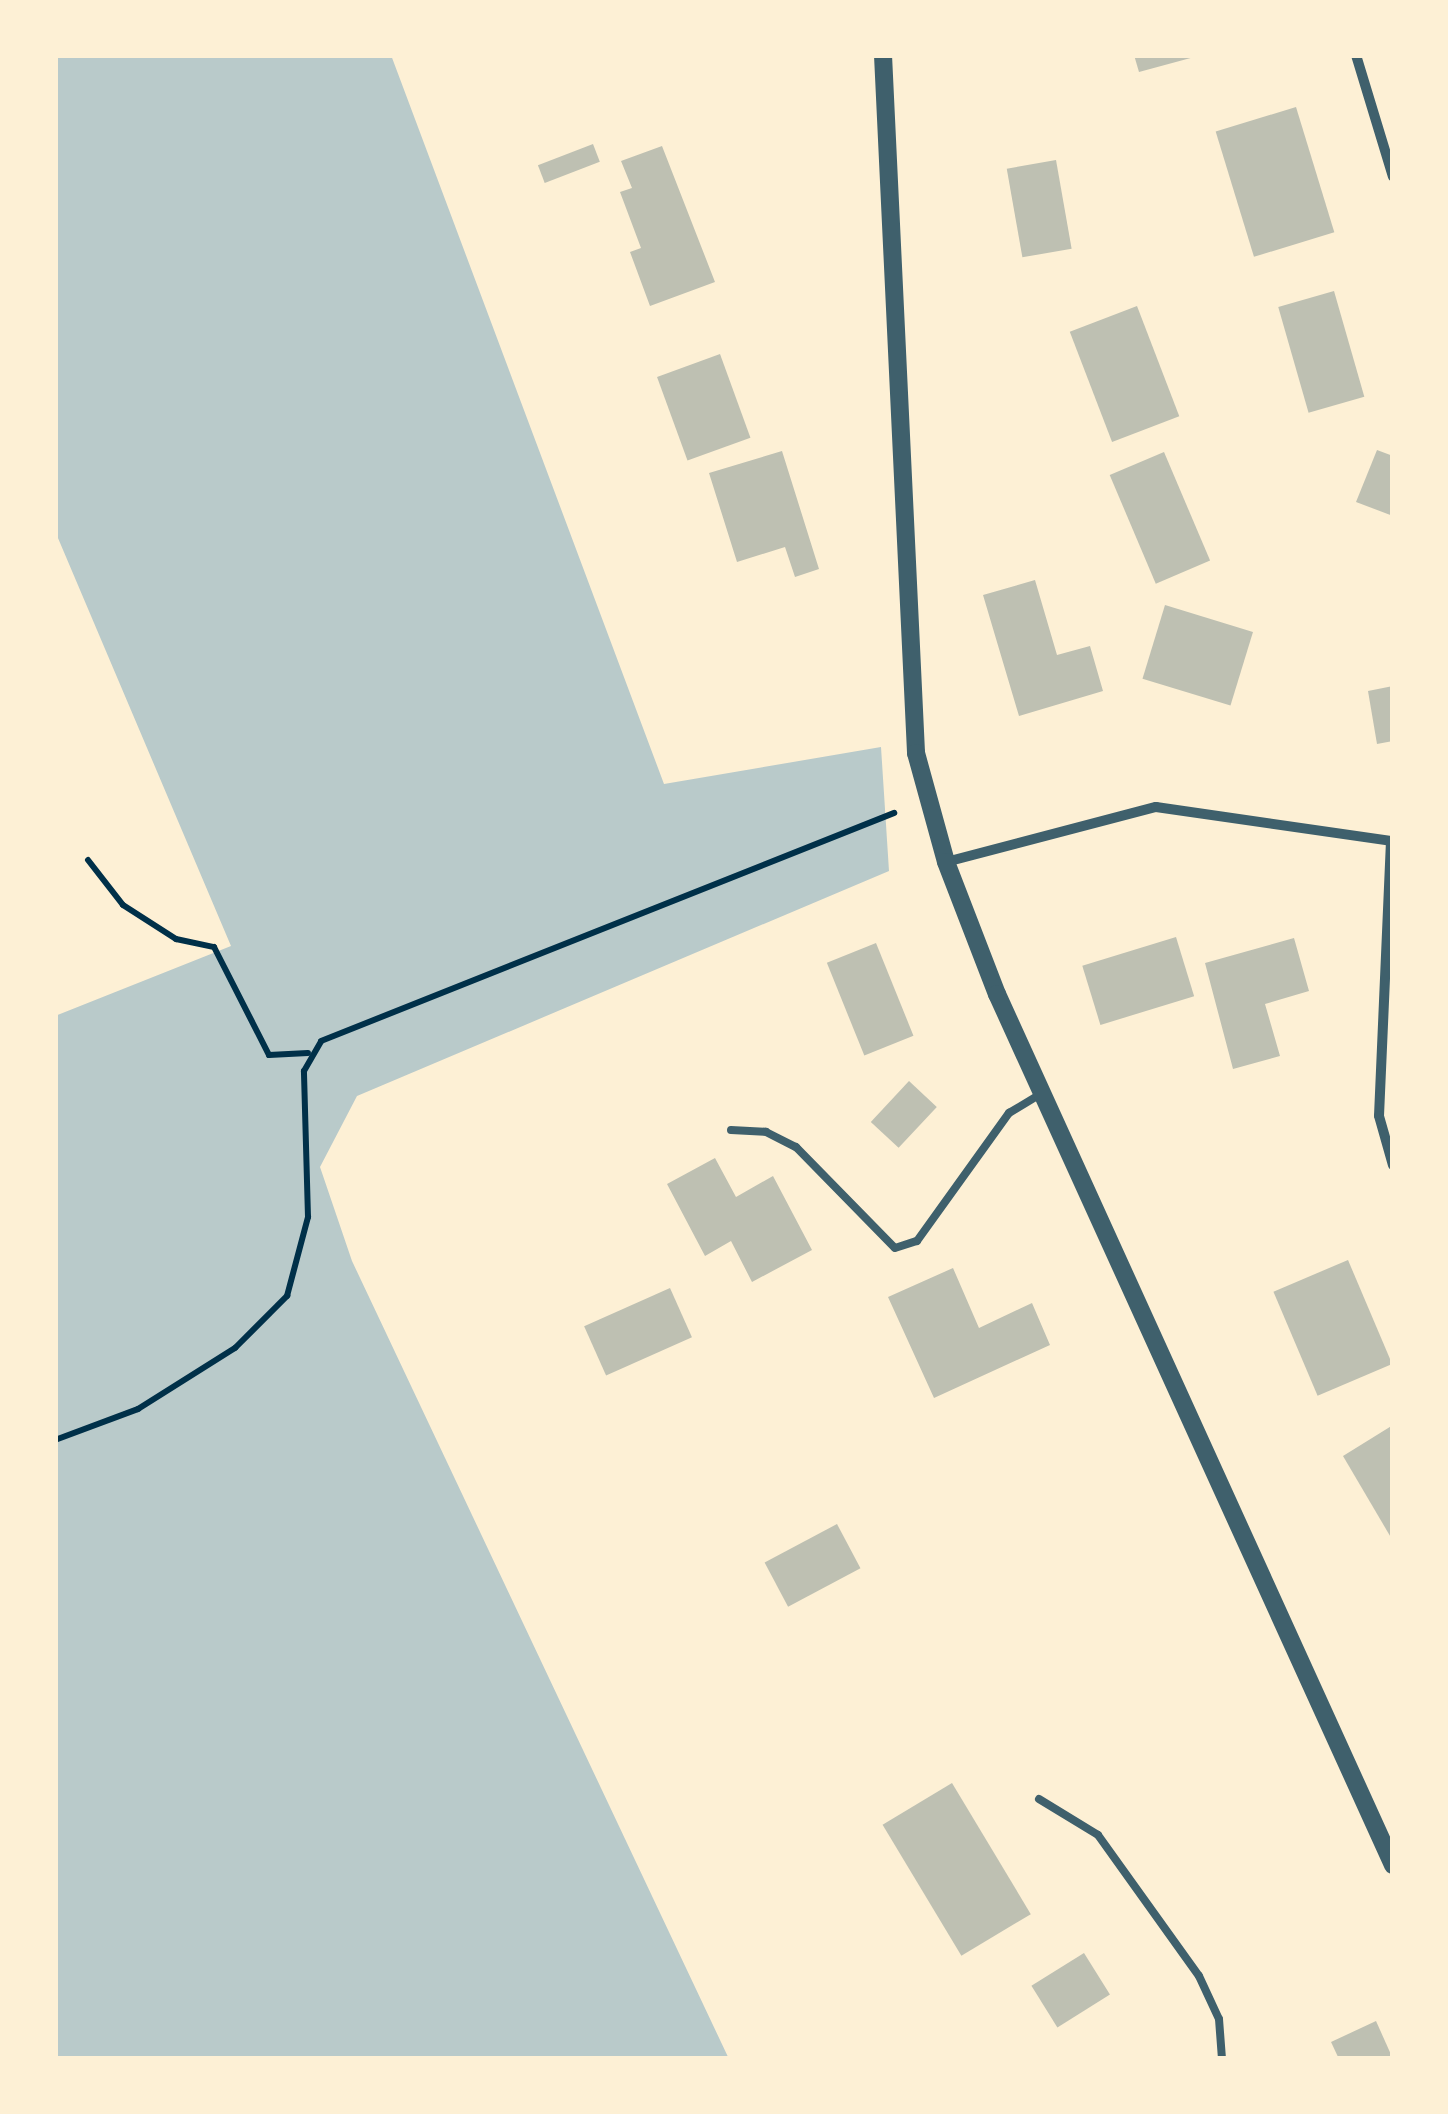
<!DOCTYPE html>
<style>
body{margin:0}
#map{position:relative;width:1448px;height:2114px;overflow:hidden;background:#fdf0d5;font-family:Cabin,sans-serif}
div>[style]{position:absolute}
[style*='--x']{left:calc(var(--x)*1px);top:calc(var(--y)*1px);width:calc(var(--w)*1px);rotate:calc(var(--a)*1deg)}
.green>*{inset:0;background:#b9caca}
.building>*{inset:0;background:#bec0b2;transform-origin:0 0}
.path>*{height:6px;margin:-3px;padding:0 3px;transform-origin:3px;border-radius:3px;background:#003049}
.service>*{height:8px;margin:-4px;padding:0 4px;transform-origin:4px;border-radius:4px;background:#3f606c}
.minor>*{height:10px;margin:-5px;padding:0 5px;transform-origin:5px;border-radius:5px;background:#3f606c}
.tertiary>*{height:18px;margin:-9px;padding:0 9px;transform-origin:9px;border-radius:9px;background:#3f606c}
span{translate:-50% -50%;white-space:nowrap;text-align:center;line-height:1.15;-webkit-text-stroke:8px #fdf0d5;paint-order:stroke}
.frame{position:absolute;inset:0;border:58px solid #fdf0d5;pointer-events:none}
</style>
<div id="map">
<div class="green">
<i style="clip-path:polygon(55px 55px,391px 55px,664px 784px,881px 747px,889px 871px,357px 1096px,320px 1167px,352px 1261px,729px 2059px,55px 2059px,55px 1016px,231px 946px,55px 531px)"></i>
</div>
<div class="building">
<i style="clip-path:polygon(1134px 55px,1198px 55px,1198px 56px,1139px 72px)"></i>
<i style="left:1296px;top:107px;width:131px;height:84px;rotate:73deg"></i>
<i style="left:593px;top:144px;width:19px;height:59px;rotate:69deg"></i>
<i style="clip-path:polygon(662px 146px,715px 282px,650px 306px,630px 252px,641px 248px,620px 192px,632px 188px,621px 161px)"></i>
<i style="left:1056px;top:160px;width:90px;height:50px;rotate:80deg"></i>
<i style="left:1334px;top:291px;width:110px;height:58px;rotate:74deg"></i>
<i style="left:1137px;top:306px;width:118px;height:72px;rotate:69deg"></i>
<i style="left:720px;top:354px;width:89px;height:67px;rotate:70deg"></i>
<i style="clip-path:polygon(1377px 450px,1393px 456px,1393px 516px,1356px 502px)"></i>
<i style="clip-path:polygon(782px 451px,819px 569px,795px 577px,785px 547px,737px 562px,709px 473px)"></i>
<i style="left:1164px;top:452px;width:118px;height:59px;rotate:67deg"></i>
<i style="clip-path:polygon(1035px 580px,1057px 655px,1090px 646px,1103px 691px,1019px 716px,983px 595px)"></i>
<i style="left:1165px;top:605px;width:92px;height:77px;rotate:17deg"></i>
<i style="clip-path:polygon(1393px 686px,1393px 741px,1377px 744px,1368px 691px)"></i>
<i style="left:1176px;top:937px;width:62px;height:98px;rotate:73deg"></i>
<i style="clip-path:polygon(1294px 938px,1309px 991px,1265px 1004px,1280px 1056px,1233px 1069px,1205px 963px)"></i>
<i style="left:876px;top:943px;width:100px;height:53px;rotate:68deg"></i>
<i style="left:909px;top:1081px;width:38px;height:56px;rotate:43deg"></i>
<i style="clip-path:polygon(715px 1158px,736px 1197px,773px 1176px,812px 1250px,752px 1282px,731px 1241px,705px 1256px,667px 1184px)"></i>
<i style="left:1348px;top:1260px;width:113px;height:81px;rotate:67deg"></i>
<i style="clip-path:polygon(953px 1268px,979px 1328px,1032px 1303px,1050px 1345px,934px 1398px,888px 1297px)"></i>
<i style="left:670px;top:1288px;width:54px;height:94px;rotate:66deg"></i>
<i style="clip-path:polygon(1393px 1425px,1393px 1541px,1343px 1456px)"></i>
<i style="left:837px;top:1524px;width:50px;height:82px;rotate:62deg"></i>
<i style="left:952px;top:1783px;width:153px;height:81px;rotate:59deg"></i>
<i style="left:1084px;top:1953px;width:49px;height:62px;rotate:58deg"></i>
<i style="clip-path:polygon(1376px 2021px,1393px 2059px,1339px 2059px,1331px 2042px)"></i>
</div>
<div class="path">
<i style="--x:88;--y:860;--w:57;--a:52.1"></i>
<i style="--x:123;--y:905;--w:63;--a:32.7"></i>
<i style="--x:176;--y:939;--w:39;--a:12"></i>
<i style="--x:214;--y:947;--w:121;--a:63"></i>
<i style="--x:269;--y:1055;--w:39;--a:-3"></i>
<i style="--x:55;--y:1440;--w:89;--a:-20.5"></i>
<i style="--x:138;--y:1409;--w:115;--a:-32.2"></i>
<i style="--x:235;--y:1348;--w:74;--a:-45"></i>
<i style="--x:287;--y:1296;--w:82;--a:-75.1"></i>
<i style="--x:308;--y:1217;--w:146;--a:-91.6"></i>
<i style="--x:304;--y:1071;--w:34;--a:-60"></i>
<i style="--x:321;--y:1041;--w:617;--a:-21.7"></i>
</div>
<div class="service">
<i style="--x:731;--y:1130;--w:35;--a:3"></i>
<i style="--x:766;--y:1132;--w:34;--a:27"></i>
<i style="--x:796;--y:1147;--w:141;--a:45.6"></i>
<i style="--x:895;--y:1248;--w:23;--a:-18"></i>
<i style="--x:917;--y:1241;--w:158;--a:-54.3"></i>
<i style="--x:1009;--y:1113;--w:39;--a:-31"></i>
<i style="--x:1039;--y:1799;--w:69;--a:31.4"></i>
<i style="--x:1098;--y:1835;--w:173;--a:54.4"></i>
<i style="--x:1199;--y:1976;--w:47;--a:65.1"></i>
<i style="--x:1219;--y:2019;--w:40;--a:85.7"></i>
</div>
<div class="minor">
<i style="--x:1356;--y:55;--w:127;--a:73.1"></i>
<i style="--x:1391;--y:841;--w:275;--a:92.5"></i>
<i style="--x:1379;--y:1116;--w:51;--a:74.1"></i>
<i style="--x:946;--y:862;--w:217;--a:-14.7"></i>
<i style="--x:1156;--y:807;--w:239;--a:8.2"></i>
</div>
<div class="tertiary">
<i style="--x:883;--y:55;--w:699;--a:87.29"></i>
<i style="--x:916;--y:753;--w:113;--a:74.6"></i>
<i style="--x:946;--y:862;--w:142;--a:68.9"></i>
<i style="--x:997;--y:994;--w:957;--a:65.55"></i>
</div>
<div class="frame"></div>
</div>
